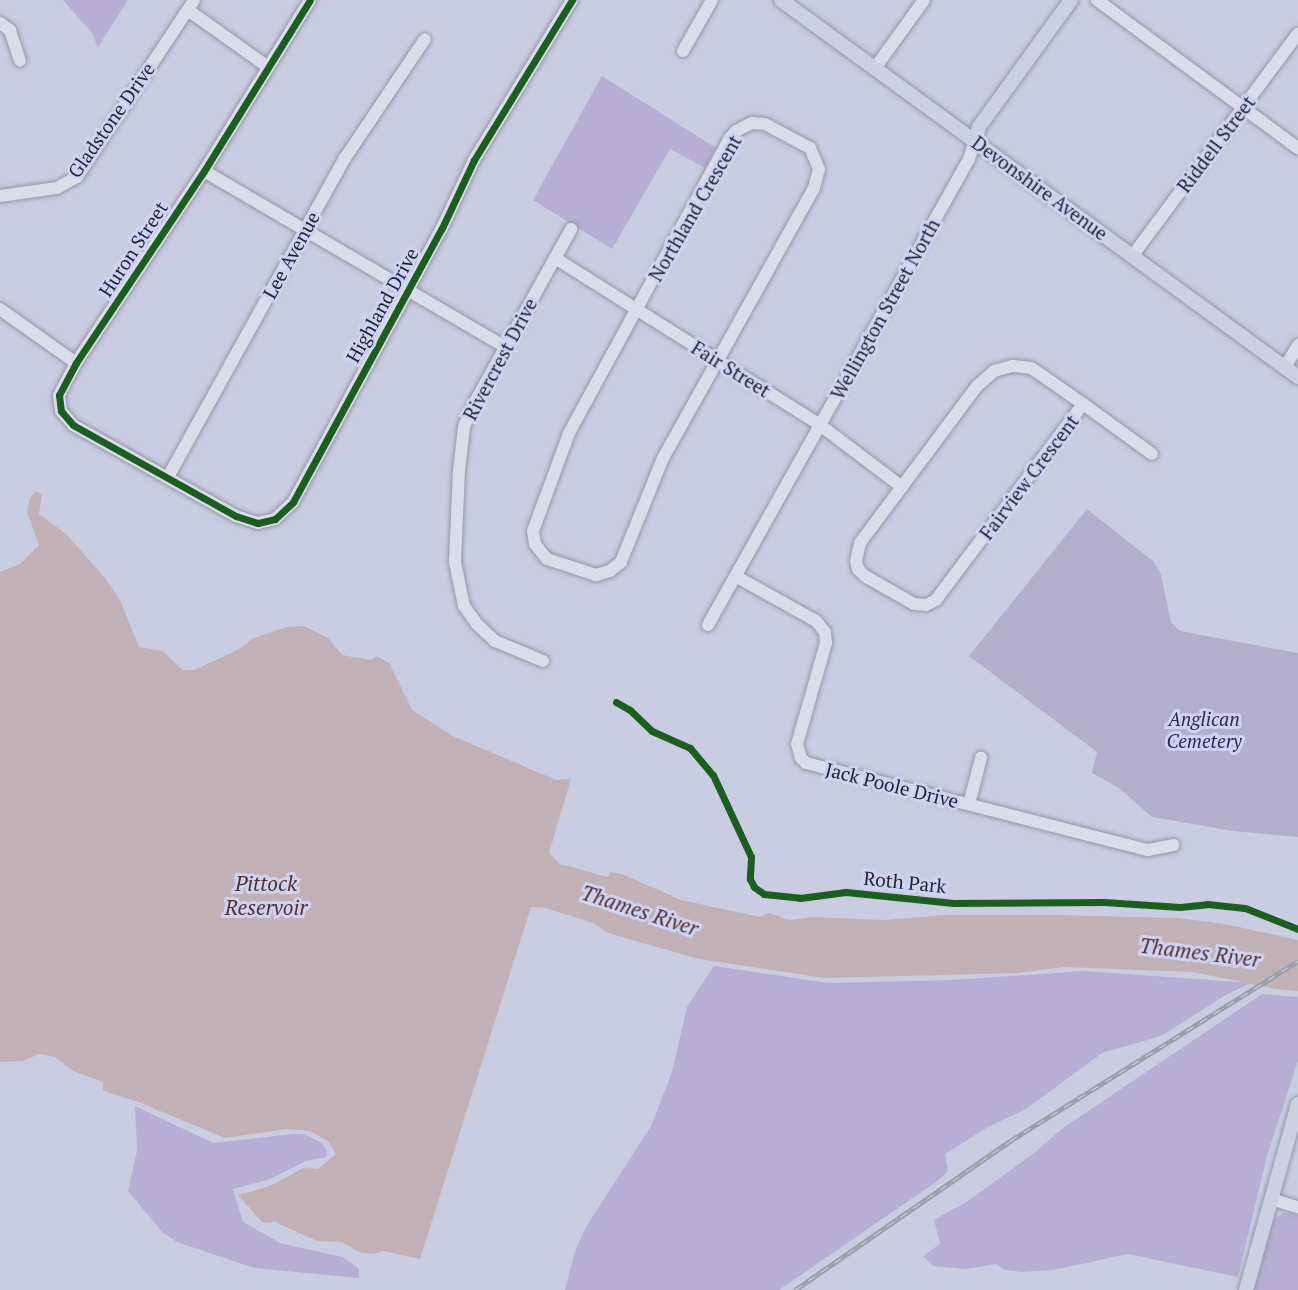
<!DOCTYPE html>
<style>
body{margin:0}
#map{position:relative;width:1298px;height:1290px;overflow:hidden;background:#cacde1;font-family:"PT Serif",serif}
div>[style]{position:absolute}
[style*='--x']{left:calc(var(--x)*1px);top:calc(var(--y)*1px);width:calc(var(--w)*1px);rotate:calc(var(--a)*1deg)}
.green>*{inset:0;background:#b6aed4}
.cemetery>*{inset:0;background:#b3aece}
.water>*{inset:0;background:#c2b0b7}
.roads{filter:drop-shadow(0 0 2px #9497a6) drop-shadow(0 0 2px #9497a6)}
.minor>*{height:12px;margin:-6px;padding:0 6px;transform-origin:6px;border-radius:6px;background:#dbdcea}
.major>*{height:14px;margin:-7px;padding:0 7px;transform-origin:7px;border-radius:7px;background:#cdd0e1}
.rail>*{height:5px;margin-top:-2.5px;transform-origin:0;background:repeating-linear-gradient(90deg,#cfd3f3 0 8px,#9c9ea9 0 16px);box-sizing:border-box;border-block:2px solid #9c9ea9}
.cycleway>*{height:7px;margin:-3.5px;padding:0 3.5px;transform-origin:3.5px;border-radius:3.5px;background:#1b5e20}
span{translate:-50% -50%;white-space:nowrap;text-align:center;line-height:1.15;-webkit-text-stroke:6px #cfd3f3;paint-order:stroke}
.street-label{font-size:19px;color:#1d2434}
.park-label{font-size:19px;color:#37244f;font-style:italic}
.water-label{font-size:21px;color:#53312c;font-style:italic}
</style>
<div id="map">
<div class="green">
<i style="clip-path:polygon(63px 0,128px 0,98px 47px,92px 33px)"></i>
<i style="clip-path:polygon(602px 76px,716px 148px,705px 168px,670px 149px,612px 249px,533px 200px)"></i>
<i style="clip-path:polygon(714px 966px,828px 983px,951px 980px,1085px 971px,1251px 983px,1226px 995px,1161px 1036px,1102px 1053px,1026px 1109px,988px 1127px,945px 1154px,948px 1171px,936px 1182px,779px 1290px,565px 1290px,575px 1251px,586px 1227px,651px 1126px,672px 1072px,687px 1007px)"></i>
<i style="clip-path:polygon(1262px 994px,1298px 997px,1298px 1061px,1267px 1156px,1238px 1277px,1128px 1254px,1053px 1270px,1022px 1272px,1005px 1270px,996px 1264px,965px 1269px,933px 1266px,923px 1256px,940px 1244px,934px 1220px,968px 1201px,1034px 1153px,1063px 1128px)"></i>
<i style="clip-path:polygon(135px 1106px,213px 1143px,293px 1134px,304px 1134px,322px 1143px,327px 1151px,326px 1157px,306px 1161px,270px 1179px,233px 1189px,243px 1222px,280px 1243px,342px 1257px,359px 1269px,359px 1278px,254px 1268px,177px 1242px,163px 1233px,128px 1191px,137px 1151px)"></i>
<i style="clip-path:polygon(1283px 1213px,1298px 1215px,1298px 1290px,1254px 1290px,1273px 1220px)"></i>
</div>
<div class="cemetery">
<i style="clip-path:polygon(1087px 509px,1154px 562px,1161px 575px,1171px 622px,1180px 631px,1298px 653px,1298px 837px,1233px 831px,1152px 817px,1119px 788px,1092px 773px,1097px 752px,969px 656px)"></i>
</div>
<div class="water">
<i style="clip-path:polygon(36px 491px,42px 495px,39px 514px,66px 534px,105px 578px,120px 600px,139px 647px,162px 651px,183px 670px,194px 670px,240px 649px,253px 638px,287px 627px,304px 626px,328px 638px,342px 655px,371px 660px,377px 656px,389px 663px,412px 710px,453px 736px,556px 780px,571px 779px,549px 853px,560px 864px,608px 877px,610px 872px,622px 874px,681px 900px,760px 917px,769px 913px,790px 920px,812px 917px,884px 920px,947px 915px,1052px 915px,1178px 918px,1225px 924px,1298px 940px,1298px 991px,1276px 989px,1193px 972px,1064px 967px,1018px 973px,825px 978px,699px 959px,608px 933px,593px 923px,546px 908px,531px 907px,420px 1259px,384px 1251px,374px 1254px,359px 1252px,342px 1242px,317px 1241px,275px 1222px,263px 1223px,238px 1195px,270px 1186px,303px 1168px,318px 1169px,336px 1154px,328px 1141px,310px 1131px,287px 1129px,225px 1138px,136px 1101px,109px 1093px,103px 1090px,103px 1082px,73px 1071px,55px 1057px,39px 1054px,23px 1061px,0 1062px,0 572px,20px 564px,39px 545px,27px 512px,30px 498px)"></i>
</div>
<div class="roads">
<div class="minor">
<i style="--x:310;--y:0;--w:201;--a:121.8"></i>
<i style="--x:204;--y:171;--w:231;--a:123.7"></i>
<i style="--x:76;--y:363;--w:36;--a:118"></i>
<i style="--x:59;--y:395;--w:16;--a:83"></i>
<i style="--x:61;--y:411;--w:18;--a:49"></i>
<i style="--x:73;--y:425;--w:187;--a:29.2"></i>
<i style="--x:236;--y:516;--w:23;--a:18"></i>
<i style="--x:258;--y:523;--w:17;--a:-13"></i>
<i style="--x:275;--y:519;--w:25;--a:-43"></i>
<i style="--x:293;--y:502;--w:312;--a:-61.5"></i>
<i style="--x:442;--y:228;--w:75;--a:-64.8"></i>
<i style="--x:474;--y:160;--w:188;--a:-58.5"></i>
<i style="--x:1097;--y:0;--w:250;--a:36.4"></i>
<i style="--x:188;--y:10;--w:98;--a:35.5"></i>
<i style="--x:0;--y:23;--w:12;--a:35"></i>
<i style="--x:10;--y:30;--w:32;--a:72"></i>
<i style="--x:683;--y:51;--w:59;--a:-60.4"></i>
<i style="--x:875;--y:68;--w:84;--a:-54.2"></i>
<i style="--x:752;--y:123;--w:13;--a:4"></i>
<i style="--x:765;--y:124;--w:51;--a:28.1"></i>
<i style="--x:810;--y:148;--w:23;--a:67"></i>
<i style="--x:819;--y:169;--w:20;--a:105"></i>
<i style="--x:814;--y:188;--w:309;--a:119.2"></i>
<i style="--x:663;--y:458;--w:112;--a:112"></i>
<i style="--x:621;--y:562;--w:14;--a:141"></i>
<i style="--x:610;--y:571;--w:15;--a:164"></i>
<i style="--x:596;--y:575;--w:52;--a:-161.9"></i>
<i style="--x:547;--y:559;--w:19;--a:-129"></i>
<i style="--x:535;--y:544;--w:13;--a:-99"></i>
<i style="--x:533;--y:531;--w:104;--a:-69.8"></i>
<i style="--x:569;--y:433;--w:336;--a:-61.4"></i>
<i style="--x:730;--y:138;--w:9;--a:-49"></i>
<i style="--x:736;--y:131;--w:18;--a:-27"></i>
<i style="--x:204;--y:171;--w:349;--a:30.3"></i>
<i style="--x:0;--y:196;--w:58;--a:-8"></i>
<i style="--x:57;--y:188;--w:23;--a:-29"></i>
<i style="--x:77;--y:177;--w:212;--a:-56.5"></i>
<i style="--x:1133;--y:255;--w:276;--a:-53.3"></i>
<i style="--x:555;--y:258;--w:313;--a:32.2"></i>
<i style="--x:820;--y:425;--w:103;--a:37.1"></i>
<i style="--x:0;--y:309;--w:93;--a:35.4"></i>
<i style="--x:1285;--y:367;--w:26;--a:-59"></i>
<i style="--x:1083;--y:404;--w:245;--a:126.9"></i>
<i style="--x:936;--y:600;--w:11;--a:153"></i>
<i style="--x:926;--y:605;--w:12;--a:-175"></i>
<i style="--x:914;--y:604;--w:56;--a:-150.3"></i>
<i style="--x:865;--y:576;--w:10;--a:-135"></i>
<i style="--x:858;--y:569;--w:8;--a:-104"></i>
<i style="--x:856;--y:561;--w:18;--a:-77"></i>
<i style="--x:860;--y:543;--w:196;--a:-53.3"></i>
<i style="--x:977;--y:386;--w:23;--a:-41"></i>
<i style="--x:994;--y:371;--w:20;--a:-15"></i>
<i style="--x:1013;--y:366;--w:18;--a:6"></i>
<i style="--x:1031;--y:368;--w:14;--a:34"></i>
<i style="--x:1043;--y:376;--w:49;--a:35"></i>
<i style="--x:1083;--y:404;--w:85;--a:35.9"></i>
<i style="--x:168;--y:477;--w:365;--a:-61"></i>
<i style="--x:345;--y:158;--w:143;--a:-56.1"></i>
<i style="--x:737;--y:577;--w:90;--a:29.1"></i>
<i style="--x:816;--y:621;--w:14;--a:51"></i>
<i style="--x:825;--y:632;--w:11;--a:85"></i>
<i style="--x:826;--y:643;--w:105;--a:106"></i>
<i style="--x:797;--y:744;--w:15;--a:74"></i>
<i style="--x:801;--y:758;--w:7;--a:45"></i>
<i style="--x:806;--y:763;--w:353;--a:14.3"></i>
<i style="--x:1148;--y:850;--w:26;--a:-11"></i>
<i style="--x:708;--y:625;--w:534;--a:-60.75"></i>
<i style="--x:969;--y:159;--w:19;--a:-72"></i>
<i style="--x:543;--y:661;--w:52;--a:-157.4"></i>
<i style="--x:495;--y:641;--w:25;--a:-137"></i>
<i style="--x:477;--y:624;--w:22;--a:-126"></i>
<i style="--x:464;--y:606;--w:45;--a:-101.6"></i>
<i style="--x:455;--y:562;--w:91;--a:-87.5"></i>
<i style="--x:459;--y:471;--w:44;--a:-83.5"></i>
<i style="--x:464;--y:427;--w:19;--a:-69"></i>
<i style="--x:471;--y:409;--w:206;--a:-60.9"></i>
<i style="--x:969;--y:804;--w:48;--a:-75.4"></i>
<i style="--x:1271;--y:1199;--w:28;--a:17"></i>
</div>
<div class="major">
<i style="--x:781;--y:0;--w:640;--a:36.1"></i>
<i style="--x:975;--y:141;--w:15;--a:-74"></i>
<i style="--x:979;--y:127;--w:157;--a:-54.1"></i>
<i style="--x:1246;--y:1290;--w:193;--a:-74.4"></i>
</div>
</div>
<div class="rail">
<i style="--x:795;--y:1290;--w:262;--a:-34.7"></i>
<i style="--x:1010;--y:1141;--w:340;--a:-32"></i>
</div>
<div class="cycleway">
<i style="--x:310;--y:0;--w:201;--a:121.8"></i>
<i style="--x:204;--y:171;--w:231;--a:123.7"></i>
<i style="--x:76;--y:363;--w:36;--a:118"></i>
<i style="--x:59;--y:395;--w:16;--a:83"></i>
<i style="--x:61;--y:411;--w:18;--a:49"></i>
<i style="--x:73;--y:425;--w:187;--a:29.2"></i>
<i style="--x:236;--y:516;--w:23;--a:18"></i>
<i style="--x:258;--y:523;--w:17;--a:-13"></i>
<i style="--x:275;--y:519;--w:25;--a:-43"></i>
<i style="--x:293;--y:502;--w:312;--a:-61.5"></i>
<i style="--x:442;--y:228;--w:75;--a:-64.8"></i>
<i style="--x:474;--y:160;--w:188;--a:-58.5"></i>
<i style="--x:616;--y:702;--w:16;--a:30"></i>
<i style="--x:630;--y:710;--w:30;--a:44"></i>
<i style="--x:652;--y:731;--w:42;--a:24.1"></i>
<i style="--x:690;--y:748;--w:35;--a:50"></i>
<i style="--x:713;--y:775;--w:90;--a:65.1"></i>
<i style="--x:751;--y:857;--w:22;--a:93"></i>
<i style="--x:750;--y:879;--w:9;--a:63"></i>
<i style="--x:754;--y:887;--w:12;--a:35"></i>
<i style="--x:764;--y:894;--w:36;--a:6"></i>
<i style="--x:800;--y:898;--w:46;--a:-7.4"></i>
<i style="--x:846;--y:892;--w:108;--a:5.9"></i>
<i style="--x:953;--y:903;--w:151;--a:-0.4"></i>
<i style="--x:1104;--y:902;--w:76;--a:3.8"></i>
<i style="--x:1180;--y:907;--w:27;--a:-6"></i>
<i style="--x:1207;--y:904;--w:38;--a:6"></i>
<i style="--x:1245;--y:908;--w:57;--a:21.6"></i>
</div>
<div class="street-label">
<span style="left:111px;top:120px;rotate:-55deg">Gladstone Drive</span>
<span style="left:1216px;top:144px;rotate:-53deg">Riddell Street</span>
<span style="left:1040px;top:188px;rotate:36deg">Devonshire Avenue</span>
<span style="left:695px;top:208px;rotate:-60deg">Northland Crescent</span>
<span style="left:133px;top:249px;rotate:-57deg">Huron Street</span>
<span style="left:291px;top:255px;rotate:-61deg">Lee Avenue</span>
<span style="left:382px;top:305px;rotate:-61deg">Highland Drive</span>
<span style="left:885px;top:309px;rotate:-61deg">Wellington Street North</span>
<span style="left:500px;top:359px;rotate:-62deg">Rivercrest Drive</span>
<span style="left:731px;top:369px;rotate:32deg">Fair Street</span>
<span style="left:1029px;top:477px;rotate:-53deg">Fairview Crescent</span>
<span style="left:892px;top:785px;rotate:14deg">Jack Poole Drive</span>
<span style="left:905px;top:882px;rotate:6deg">Roth Park</span>
</div>
<div class="park-label">
<span style="left:1204px;top:730px">Anglican<br>Cemetery</span>
</div>
<div class="water-label">
<span style="left:266px;top:895px">Pittock<br>Reservoir</span>
<span style="left:640px;top:910px;rotate:18deg">Thames River</span>
<span style="left:1200px;top:952px;rotate:7deg">Thames River</span>
</div>
</div>
